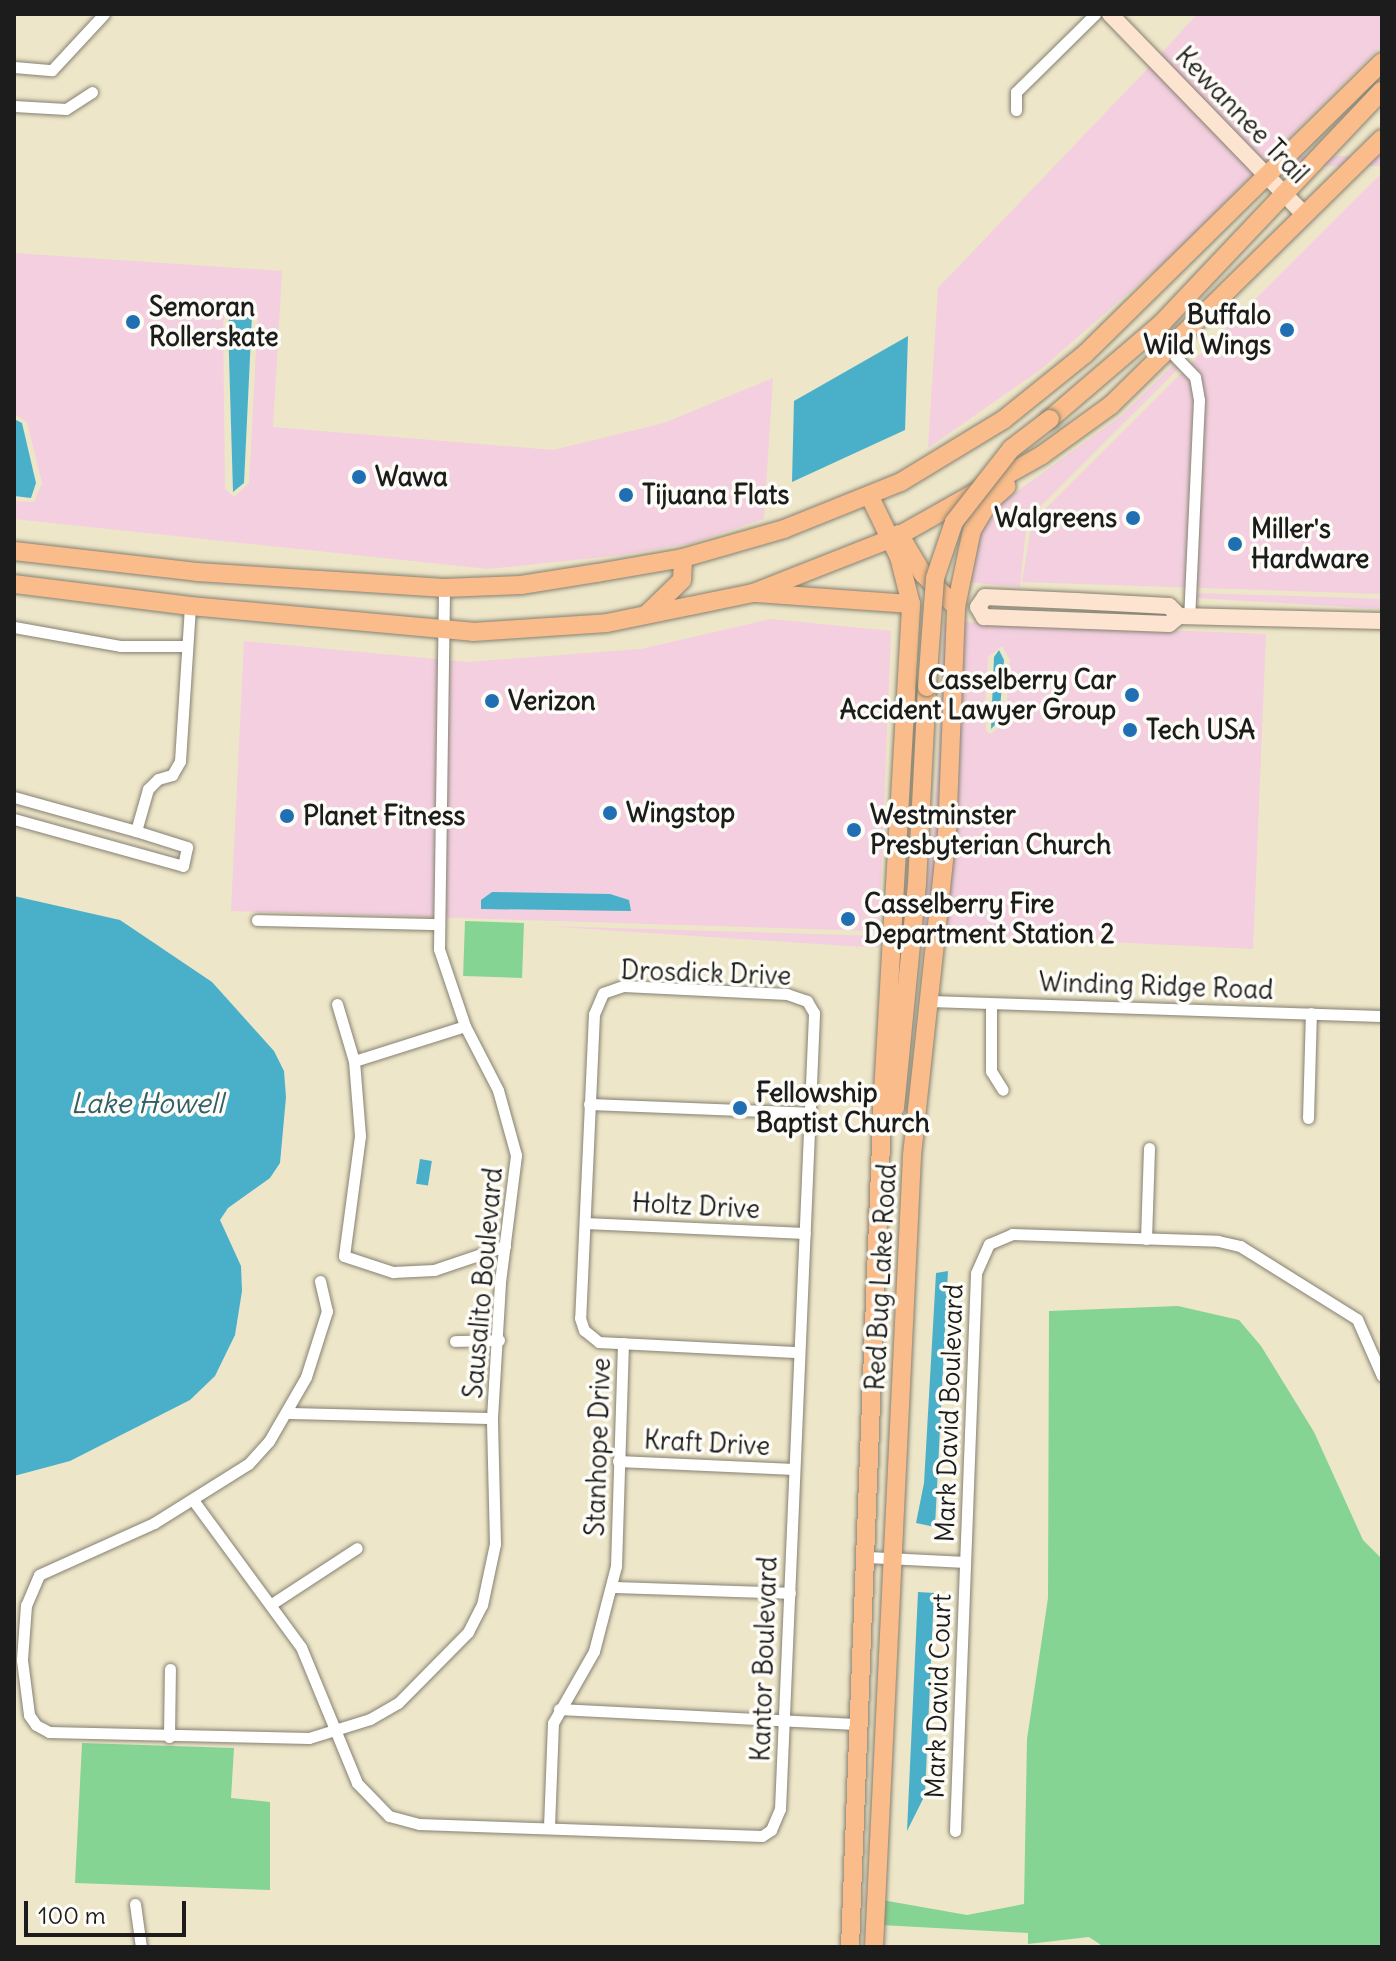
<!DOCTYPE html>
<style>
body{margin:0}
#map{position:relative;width:1396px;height:1961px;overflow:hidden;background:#eee6c9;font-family:Delius,sans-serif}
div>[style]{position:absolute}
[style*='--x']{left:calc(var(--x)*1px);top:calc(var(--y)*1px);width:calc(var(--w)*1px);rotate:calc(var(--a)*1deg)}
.built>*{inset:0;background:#f3cfdf;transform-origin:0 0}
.green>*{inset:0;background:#85d494;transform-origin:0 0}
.water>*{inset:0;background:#4ab0c9;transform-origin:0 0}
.roads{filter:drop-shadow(0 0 2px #858172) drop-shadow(0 0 2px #858172)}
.street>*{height:11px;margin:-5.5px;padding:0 5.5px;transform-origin:5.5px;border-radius:5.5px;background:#fff}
.secondary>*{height:16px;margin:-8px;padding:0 8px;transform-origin:8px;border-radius:8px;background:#fde4d0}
.primary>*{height:18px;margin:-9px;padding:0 9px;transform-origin:9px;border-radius:9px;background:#f9bc8a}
.bridges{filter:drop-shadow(0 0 2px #858172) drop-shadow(0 0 2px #858172)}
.primary-bridge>*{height:18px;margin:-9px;padding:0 9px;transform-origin:9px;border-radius:9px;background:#f9bc8a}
.dots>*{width:22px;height:22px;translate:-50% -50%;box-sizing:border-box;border:4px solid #fdfcf7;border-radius:50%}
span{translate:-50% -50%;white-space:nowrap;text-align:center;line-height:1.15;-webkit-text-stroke:7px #fdfcf7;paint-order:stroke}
.street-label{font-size:26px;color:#1c1c1c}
.poi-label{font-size:26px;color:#1c1c1c;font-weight:700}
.left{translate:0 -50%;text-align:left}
.right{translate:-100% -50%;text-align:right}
.water-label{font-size:28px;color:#315f6a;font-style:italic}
.frame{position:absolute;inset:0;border:16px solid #1c1c1c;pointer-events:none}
.scale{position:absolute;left:24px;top:1901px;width:162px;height:36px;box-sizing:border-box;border:4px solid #1c1c1c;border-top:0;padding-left:10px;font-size:24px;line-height:28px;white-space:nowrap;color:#1c1c1c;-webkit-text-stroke:6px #fdfcf7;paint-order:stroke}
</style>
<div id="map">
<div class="built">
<i style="clip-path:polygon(1197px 14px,1382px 14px,1382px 45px,1263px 164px,1159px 56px)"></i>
<i style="clip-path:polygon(1151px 65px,1255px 172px,1174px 253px,1040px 370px,928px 448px,938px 288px)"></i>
<i style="left:1382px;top:156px;width:10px;height:281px;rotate:90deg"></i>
<i style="clip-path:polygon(1382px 173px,1382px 594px,1022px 582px,1032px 522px)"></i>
<i style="clip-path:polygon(evenodd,14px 253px,282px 271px,273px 427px,553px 450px,664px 423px,773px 378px,764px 519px,692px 543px,623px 555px,488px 569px,14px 519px,14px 501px,34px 502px,42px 483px,27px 422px,14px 414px,14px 253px,238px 301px,252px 303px,258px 315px,249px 483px,234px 497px,225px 489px,223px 323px,227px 307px,238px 301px)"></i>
<i style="clip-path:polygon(1174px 364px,1179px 368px,1027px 520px,1020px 587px,966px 582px,969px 559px,989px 512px,1121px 416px)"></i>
<i style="clip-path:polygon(1197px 593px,1382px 599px,1382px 609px,1197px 598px)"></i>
<i style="clip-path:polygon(770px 619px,891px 631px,879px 931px,231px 911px,244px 641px,468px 662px,641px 649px)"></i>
<i style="clip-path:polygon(944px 621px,949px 621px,941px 834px,929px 933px,922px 933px,938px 770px)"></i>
<i style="clip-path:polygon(evenodd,962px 622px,1266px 634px,1253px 949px,942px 934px,962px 622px,1002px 646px,1010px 660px,1005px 721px,991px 734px,986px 731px,985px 706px,988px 657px,1002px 646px)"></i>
<i style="clip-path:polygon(544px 926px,880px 936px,879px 948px)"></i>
</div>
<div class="green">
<i style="left:465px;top:921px;width:59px;height:55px;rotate:2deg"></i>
<i style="clip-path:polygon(1178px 1306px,1239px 1320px,1261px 1346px,1314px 1432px,1363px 1540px,1382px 1559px,1382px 1947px,1104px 1947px,1089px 1937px,1028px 1944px,1028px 1933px,881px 1925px,882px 1900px,967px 1915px,1024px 1904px,1027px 1739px,1048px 1598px,1049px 1311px)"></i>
<i style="clip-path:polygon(82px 1743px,234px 1748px,231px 1798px,270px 1802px,270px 1890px,75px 1883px)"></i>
</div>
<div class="water">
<i style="clip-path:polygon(241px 305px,252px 315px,244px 483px,233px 492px,228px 323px,232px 309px)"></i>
<i style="clip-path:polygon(908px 336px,905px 430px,792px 482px,794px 401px)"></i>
<i style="clip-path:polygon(14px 419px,22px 423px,36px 483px,31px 498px,14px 496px)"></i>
<i style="clip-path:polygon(999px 650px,1004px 660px,999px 721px,991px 729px,994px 657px)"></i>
<i style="clip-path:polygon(492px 892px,610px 894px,629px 900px,631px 911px,481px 909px,481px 900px)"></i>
<i style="clip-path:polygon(14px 896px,120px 920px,212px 982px,274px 1051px,284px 1071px,286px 1097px,280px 1163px,270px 1178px,228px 1208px,220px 1220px,241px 1266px,242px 1291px,235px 1335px,215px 1376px,190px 1400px,70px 1461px,14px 1476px)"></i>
<i style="left:420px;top:1159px;width:12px;height:25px;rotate:9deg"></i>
<i style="clip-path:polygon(948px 1271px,935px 1527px,916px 1523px,924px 1483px,936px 1273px)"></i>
<i style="clip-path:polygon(918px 1592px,934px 1593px,925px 1795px,907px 1831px)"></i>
</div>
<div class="roads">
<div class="street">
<i style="--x:14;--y:67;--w:38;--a:5"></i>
<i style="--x:52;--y:70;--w:76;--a:-47.1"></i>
<i style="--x:14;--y:106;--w:52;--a:3.3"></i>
<i style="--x:66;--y:109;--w:31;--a:-33"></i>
<i style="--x:1016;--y:110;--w:18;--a:-90"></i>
<i style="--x:1016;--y:92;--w:111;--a:-44.6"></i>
<i style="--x:1169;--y:350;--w:37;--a:46"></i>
<i style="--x:1195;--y:377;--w:23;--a:80"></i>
<i style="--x:1199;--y:400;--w:217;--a:92.6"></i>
<i style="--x:14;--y:627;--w:109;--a:10.1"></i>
<i style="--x:121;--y:646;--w:65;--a:0"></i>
<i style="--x:14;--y:797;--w:127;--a:15.6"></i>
<i style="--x:136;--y:831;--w:44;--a:-74.1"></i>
<i style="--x:148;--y:789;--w:14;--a:-45"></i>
<i style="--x:158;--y:779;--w:15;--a:-16"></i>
<i style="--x:172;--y:775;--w:16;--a:-60"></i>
<i style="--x:180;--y:761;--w:155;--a:-86.3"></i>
<i style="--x:14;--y:819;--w:175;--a:15.5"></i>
<i style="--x:183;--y:866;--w:19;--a:-78"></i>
<i style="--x:187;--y:847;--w:53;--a:-162.6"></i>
<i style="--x:257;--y:920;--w:179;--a:1.3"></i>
<i style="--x:928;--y:1001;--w:454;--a:1.9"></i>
<i style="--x:337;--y:1004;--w:59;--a:73.4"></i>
<i style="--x:354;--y:1061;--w:75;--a:85.4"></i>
<i style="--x:360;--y:1136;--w:121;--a:97.6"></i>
<i style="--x:344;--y:1256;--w:52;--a:18.1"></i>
<i style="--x:393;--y:1272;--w:41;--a:-2.8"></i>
<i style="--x:434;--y:1270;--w:75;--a:-18.7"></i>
<i style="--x:991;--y:1004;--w:67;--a:90"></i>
<i style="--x:991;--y:1071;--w:22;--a:58"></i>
<i style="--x:354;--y:1061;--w:116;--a:-17.5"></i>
<i style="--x:589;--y:1104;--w:221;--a:2.3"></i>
<i style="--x:1308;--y:1118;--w:105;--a:-88.4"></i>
<i style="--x:585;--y:1223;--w:220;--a:2.6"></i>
<i style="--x:1146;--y:1239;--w:91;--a:-88.1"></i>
<i style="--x:320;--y:1281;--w:31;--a:77"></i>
<i style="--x:327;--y:1311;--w:69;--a:107.7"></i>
<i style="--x:306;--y:1377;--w:74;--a:120"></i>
<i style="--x:269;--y:1441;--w:31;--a:132"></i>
<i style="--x:248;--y:1464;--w:111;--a:147.9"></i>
<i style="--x:154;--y:1523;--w:126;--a:155.7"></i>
<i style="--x:39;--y:1575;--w:33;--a:113"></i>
<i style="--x:26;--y:1605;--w:55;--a:94.2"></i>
<i style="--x:22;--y:1660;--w:55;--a:82.7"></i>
<i style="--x:29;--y:1715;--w:12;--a:55"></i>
<i style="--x:36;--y:1725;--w:15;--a:28"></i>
<i style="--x:49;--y:1732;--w:260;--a:1.3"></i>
<i style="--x:309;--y:1738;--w:64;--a:-17.3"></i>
<i style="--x:370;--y:1719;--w:32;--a:-30"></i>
<i style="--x:398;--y:1703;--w:100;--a:-45.4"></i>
<i style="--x:468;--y:1632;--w:30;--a:-63"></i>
<i style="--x:482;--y:1605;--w:62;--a:-78"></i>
<i style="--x:495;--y:1544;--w:126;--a:-91.4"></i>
<i style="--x:492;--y:1418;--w:136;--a:-86.6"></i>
<i style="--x:500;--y:1282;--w:128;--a:-82.8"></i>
<i style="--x:516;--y:1155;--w:67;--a:-105.5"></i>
<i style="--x:498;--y:1090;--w:72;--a:-117.3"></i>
<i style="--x:465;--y:1026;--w:81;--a:-108.7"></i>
<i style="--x:439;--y:949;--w:361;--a:-89.2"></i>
<i style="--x:455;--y:1341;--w:44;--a:-1.3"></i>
<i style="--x:287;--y:1413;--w:205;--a:1.4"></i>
<i style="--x:618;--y:1461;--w:176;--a:2.6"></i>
<i style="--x:193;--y:1500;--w:182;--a:53.7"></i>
<i style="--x:301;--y:1647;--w:147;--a:67.6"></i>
<i style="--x:357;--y:1783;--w:46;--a:45.9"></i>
<i style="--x:389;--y:1816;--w:31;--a:15"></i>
<i style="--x:419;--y:1824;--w:343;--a:2"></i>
<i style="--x:762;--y:1836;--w:11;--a:-34"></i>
<i style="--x:771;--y:1830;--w:23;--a:-67"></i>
<i style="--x:780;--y:1809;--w:797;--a:-87.55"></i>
<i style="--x:814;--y:1013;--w:14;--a:-120"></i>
<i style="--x:807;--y:1001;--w:21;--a:-161"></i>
<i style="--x:787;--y:994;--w:164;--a:-177.2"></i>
<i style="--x:623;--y:986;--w:21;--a:161"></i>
<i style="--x:603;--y:993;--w:23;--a:113"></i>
<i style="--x:594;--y:1014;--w:304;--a:92.6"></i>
<i style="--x:580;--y:1318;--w:13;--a:72"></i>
<i style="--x:584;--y:1330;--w:19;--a:39"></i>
<i style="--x:599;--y:1342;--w:200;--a:2.9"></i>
<i style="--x:868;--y:1557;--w:97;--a:3"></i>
<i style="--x:612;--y:1587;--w:178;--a:1.9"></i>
<i style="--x:273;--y:1603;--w:100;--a:-33.2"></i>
<i style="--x:559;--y:1709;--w:301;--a:2.9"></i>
<i style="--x:169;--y:1737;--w:68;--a:-89.2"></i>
<i style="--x:549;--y:1827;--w:104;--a:-87.8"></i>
<i style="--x:553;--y:1723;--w:83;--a:-60.3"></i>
<i style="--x:594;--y:1651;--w:88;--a:-75.5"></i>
<i style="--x:616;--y:1566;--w:223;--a:-88.2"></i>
<i style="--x:955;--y:1831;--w:558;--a:-87.84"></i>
<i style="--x:976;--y:1273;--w:32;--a:-66"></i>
<i style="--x:989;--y:1244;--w:25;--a:-23"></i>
<i style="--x:1012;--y:1234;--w:206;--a:1.9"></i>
<i style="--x:1218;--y:1241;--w:23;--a:13"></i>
<i style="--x:1240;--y:1246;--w:138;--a:32"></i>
<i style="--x:1357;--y:1319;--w:62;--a:66.3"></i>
<i style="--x:135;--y:1904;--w:43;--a:82.1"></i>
</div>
<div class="secondary">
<i style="--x:1110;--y:14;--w:280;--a:45.9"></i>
<i style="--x:978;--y:607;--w:12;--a:59"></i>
<i style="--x:984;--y:617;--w:185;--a:2.2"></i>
<i style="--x:1169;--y:624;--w:13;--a:-39"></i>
<i style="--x:1179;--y:616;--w:203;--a:1.4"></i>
<i style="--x:978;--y:607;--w:12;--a:-55"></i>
<i style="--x:985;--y:597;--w:91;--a:2.5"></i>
<i style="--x:1076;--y:601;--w:93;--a:3.1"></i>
<i style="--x:1169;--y:606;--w:14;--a:45"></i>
</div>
<div class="primary">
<i style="--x:1050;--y:419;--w:148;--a:-40.6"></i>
<i style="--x:1162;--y:323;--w:320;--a:-46.6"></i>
<i style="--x:899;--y:534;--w:47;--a:59"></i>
<i style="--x:923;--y:574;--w:47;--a:45"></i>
<i style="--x:14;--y:551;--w:184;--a:6.5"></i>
<i style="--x:197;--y:572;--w:248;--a:3.7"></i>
<i style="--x:444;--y:588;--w:77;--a:-2.2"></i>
<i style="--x:521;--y:585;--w:77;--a:-9"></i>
<i style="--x:597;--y:573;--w:87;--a:-9.9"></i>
<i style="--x:683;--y:558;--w:105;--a:-16"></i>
<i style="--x:784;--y:529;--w:126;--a:-21.9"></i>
<i style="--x:901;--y:482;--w:119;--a:-31.3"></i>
<i style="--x:1003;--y:420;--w:105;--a:-38.8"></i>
<i style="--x:1085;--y:354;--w:417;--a:-44.5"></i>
<i style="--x:14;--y:584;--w:177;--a:7.1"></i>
<i style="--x:190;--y:606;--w:284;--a:5.2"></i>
<i style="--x:473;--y:632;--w:134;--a:-3.8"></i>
<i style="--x:607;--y:623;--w:149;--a:-11.6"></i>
<i style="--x:753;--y:593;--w:158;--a:-21.5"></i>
<i style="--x:900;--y:535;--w:163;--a:-29.4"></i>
<i style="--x:1042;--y:455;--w:85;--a:-35.9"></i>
<i style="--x:1111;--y:405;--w:380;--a:-44.5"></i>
<i style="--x:756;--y:593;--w:155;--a:4.1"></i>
<i style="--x:648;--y:613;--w:47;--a:-44.1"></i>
<i style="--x:682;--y:580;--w:22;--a:-87"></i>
<i style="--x:895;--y:1108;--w:225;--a:-84.4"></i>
<i style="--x:917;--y:884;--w:197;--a:-87.1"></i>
<i style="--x:850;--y:1947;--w:855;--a:-87.79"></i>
<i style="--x:883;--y:1093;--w:490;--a:-86.7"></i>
<i style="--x:911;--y:604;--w:49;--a:-104.3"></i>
<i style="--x:899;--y:557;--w:67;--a:-115.8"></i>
<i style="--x:874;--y:1947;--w:793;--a:-87.25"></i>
<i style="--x:912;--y:1155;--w:323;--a:-83.8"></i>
<i style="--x:947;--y:834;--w:227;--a:-87.7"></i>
<i style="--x:956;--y:607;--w:79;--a:-78.3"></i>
<i style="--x:972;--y:530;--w:31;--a:-59"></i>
<i style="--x:988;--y:503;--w:25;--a:-42"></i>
</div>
</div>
<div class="bridges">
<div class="primary-bridge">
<i style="--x:927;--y:687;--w:109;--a:-85.8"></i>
<i style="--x:935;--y:578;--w:59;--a:-71.3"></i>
<i style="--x:954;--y:522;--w:93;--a:-52"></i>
<i style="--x:1011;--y:449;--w:49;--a:-37.6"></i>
</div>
</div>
<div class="dots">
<i style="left:133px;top:322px;background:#1f6fb2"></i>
<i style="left:1287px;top:330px;background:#1f6fb2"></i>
<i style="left:359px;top:477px;background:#1f6fb2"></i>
<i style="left:626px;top:495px;background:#1f6fb2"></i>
<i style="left:1133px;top:518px;background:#1f6fb2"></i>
<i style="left:1235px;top:544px;background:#1f6fb2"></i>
<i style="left:1132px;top:695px;background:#1f6fb2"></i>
<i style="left:492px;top:701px;background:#1f6fb2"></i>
<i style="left:1130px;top:730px;background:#1f6fb2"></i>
<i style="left:610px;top:813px;background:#1f6fb2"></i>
<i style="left:287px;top:816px;background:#1f6fb2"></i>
<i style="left:854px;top:830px;background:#1f6fb2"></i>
<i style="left:848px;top:919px;background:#1f6fb2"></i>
<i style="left:740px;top:1108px;background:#1f6fb2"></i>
</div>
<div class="street-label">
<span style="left:1242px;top:115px;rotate:46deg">Kewannee Trail</span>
<span style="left:706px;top:973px;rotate:2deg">Drosdick Drive</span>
<span style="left:1156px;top:986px;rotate:2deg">Winding Ridge Road</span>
<span style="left:696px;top:1206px;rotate:3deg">Holtz Drive</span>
<span style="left:881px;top:1277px;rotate:-87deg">Red Bug Lake Road</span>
<span style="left:483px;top:1283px;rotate:-85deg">Sausalito Boulevard</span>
<span style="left:949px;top:1413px;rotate:-88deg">Mark David Boulevard</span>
<span style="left:707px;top:1443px;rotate:3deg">Kraft Drive</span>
<span style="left:598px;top:1447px;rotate:-88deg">Stanhope Drive</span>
<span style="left:764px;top:1659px;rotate:-88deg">Kantor Boulevard</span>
<span style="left:938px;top:1696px;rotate:-88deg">Mark David Court</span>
</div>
<div class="poi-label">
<span class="left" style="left:149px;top:322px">Semoran<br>Rollerskate</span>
<span class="right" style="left:1271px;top:330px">Buffalo<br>Wild Wings</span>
<span class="left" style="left:375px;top:477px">Wawa</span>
<span class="left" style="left:642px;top:495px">Tijuana Flats</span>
<span class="right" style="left:1117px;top:518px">Walgreens</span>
<span class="left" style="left:1251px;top:544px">Miller's<br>Hardware</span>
<span class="right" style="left:1116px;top:695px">Casselberry Car<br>Accident Lawyer Group</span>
<span class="left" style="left:508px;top:701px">Verizon</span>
<span class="left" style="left:1146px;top:730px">Tech USA</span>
<span class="left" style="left:626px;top:813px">Wingstop</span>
<span class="left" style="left:870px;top:830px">Westminster<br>Presbyterian Church</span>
<span class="left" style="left:303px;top:816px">Planet Fitness</span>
<span class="left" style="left:864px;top:919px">Casselberry Fire<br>Department Station 2</span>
<span class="left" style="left:756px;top:1108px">Fellowship<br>Baptist Church</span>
</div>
<div class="water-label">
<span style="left:147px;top:1103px">Lake Howell</span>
</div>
<div class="frame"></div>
<div class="scale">100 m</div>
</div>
